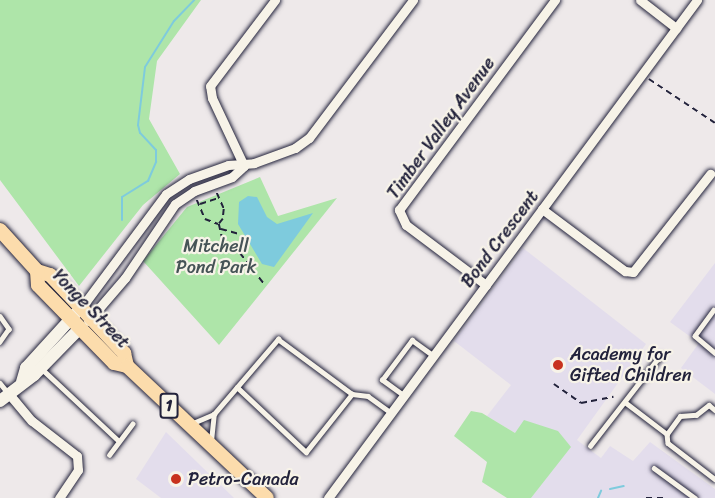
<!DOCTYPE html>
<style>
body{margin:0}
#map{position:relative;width:715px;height:498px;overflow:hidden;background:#eee9ea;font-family:Sriracha,sans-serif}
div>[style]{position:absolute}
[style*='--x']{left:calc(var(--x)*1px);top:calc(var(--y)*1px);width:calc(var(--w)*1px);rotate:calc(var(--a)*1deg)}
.built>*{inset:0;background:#e3ddec}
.green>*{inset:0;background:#aee5a9}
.water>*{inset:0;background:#7ecbdd}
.stream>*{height:2px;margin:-1px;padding:0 1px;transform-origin:1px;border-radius:1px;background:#7ecbdd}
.path>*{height:1.5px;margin-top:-0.75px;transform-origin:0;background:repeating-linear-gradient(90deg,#22223b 0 6px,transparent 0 10.5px)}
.roads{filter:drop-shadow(0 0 2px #22223b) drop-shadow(0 0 2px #22223b)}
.lane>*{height:4.5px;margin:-2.25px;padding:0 2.25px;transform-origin:2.25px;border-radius:2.25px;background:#f7f3e8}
.street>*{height:9px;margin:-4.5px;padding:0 4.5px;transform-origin:4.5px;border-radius:4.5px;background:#f7f3e8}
.secondary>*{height:12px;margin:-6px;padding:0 6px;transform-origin:6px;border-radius:6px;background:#f7f3e8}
.primary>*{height:14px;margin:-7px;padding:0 7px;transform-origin:7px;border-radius:7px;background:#fcdcac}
.dots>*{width:16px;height:16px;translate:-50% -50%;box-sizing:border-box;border:3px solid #f7f3e8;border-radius:50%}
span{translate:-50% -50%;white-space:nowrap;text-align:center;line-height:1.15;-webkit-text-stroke:4.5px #f7f3e8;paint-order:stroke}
.shield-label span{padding:2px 4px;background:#f7f3e8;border:2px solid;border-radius:4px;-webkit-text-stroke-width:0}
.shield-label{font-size:16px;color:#22223b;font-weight:700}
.street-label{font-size:18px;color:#22223b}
.park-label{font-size:18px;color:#455356}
.poi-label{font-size:18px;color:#22223b}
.left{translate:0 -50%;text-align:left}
</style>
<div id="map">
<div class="built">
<i style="clip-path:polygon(523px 248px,646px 344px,577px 440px,601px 458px,610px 446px,633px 461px,650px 442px,715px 489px,715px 498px,531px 498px,570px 447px,515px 433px,487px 416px,511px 385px,454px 341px)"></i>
<i style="clip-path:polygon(715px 263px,715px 394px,681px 368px,699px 343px,670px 322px)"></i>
<i style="clip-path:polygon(166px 432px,234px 498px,161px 498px,136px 479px)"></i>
</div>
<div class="green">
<i style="clip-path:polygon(0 0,201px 0,157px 61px,149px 119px,180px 174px,143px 205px,79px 286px,0 180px)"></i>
<i style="clip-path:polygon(260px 177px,278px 216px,337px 198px,219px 345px,143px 261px,187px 207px)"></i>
<i style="clip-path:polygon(471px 411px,482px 413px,515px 433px,524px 420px,558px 431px,571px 447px,531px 498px,507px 498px,482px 482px,487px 462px,454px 436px)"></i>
</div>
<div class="water">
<i style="clip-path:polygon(248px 196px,257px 197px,267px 217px,277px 224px,313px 213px,274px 267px,262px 264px,238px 224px,239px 202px)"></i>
</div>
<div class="stream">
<i style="--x:122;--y:220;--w:23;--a:-90"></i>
<i style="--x:122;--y:197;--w:31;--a:-32"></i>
<i style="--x:148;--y:181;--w:21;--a:-67"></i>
<i style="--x:156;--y:162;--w:12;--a:-90"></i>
<i style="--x:156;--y:150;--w:23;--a:-133"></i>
<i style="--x:140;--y:133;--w:8;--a:-104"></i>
<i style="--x:138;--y:125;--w:58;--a:-83.1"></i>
<i style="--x:145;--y:67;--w:54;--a:-57.8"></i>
<i style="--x:174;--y:21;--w:29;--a:-46"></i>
<i style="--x:610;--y:489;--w:14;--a:-12"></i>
<i style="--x:598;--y:498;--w:8;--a:-67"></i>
</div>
<div class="path">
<i style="--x:649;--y:79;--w:79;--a:33.7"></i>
<i style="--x:217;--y:193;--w:17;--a:66"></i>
<i style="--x:224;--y:209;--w:10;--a:96"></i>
<i style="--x:223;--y:219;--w:6;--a:129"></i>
<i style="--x:219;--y:224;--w:17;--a:77"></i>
<i style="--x:223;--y:241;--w:21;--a:35"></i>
<i style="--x:240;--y:253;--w:39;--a:52"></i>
<i style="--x:197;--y:200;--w:21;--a:67"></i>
<i style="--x:205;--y:219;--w:14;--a:21"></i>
<i style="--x:200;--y:204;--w:19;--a:-18"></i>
<i style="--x:221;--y:229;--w:20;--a:15"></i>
<i style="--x:554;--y:384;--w:33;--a:35"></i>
<i style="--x:581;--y:403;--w:33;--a:-11"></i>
<i style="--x:646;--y:498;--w:20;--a:0"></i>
</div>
<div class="roads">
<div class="lane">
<i style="--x:714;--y:310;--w:32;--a:126"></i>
<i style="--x:695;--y:336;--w:26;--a:40"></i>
<i style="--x:0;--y:316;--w:16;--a:55"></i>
<i style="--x:9;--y:329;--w:16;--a:125"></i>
<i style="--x:42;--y:369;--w:105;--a:43.1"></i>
<i style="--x:0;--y:383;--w:13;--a:51"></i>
<i style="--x:237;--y:387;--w:95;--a:43.3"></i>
<i style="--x:306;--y:452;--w:74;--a:-51.6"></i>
<i style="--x:404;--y:396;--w:27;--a:-144"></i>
<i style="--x:382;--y:380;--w:50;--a:-53.1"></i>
<i style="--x:412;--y:340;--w:27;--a:36"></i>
<i style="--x:625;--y:402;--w:53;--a:37.3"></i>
<i style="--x:667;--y:434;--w:9;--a:84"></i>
<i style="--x:668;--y:443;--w:59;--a:37.5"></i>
<i style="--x:193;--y:423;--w:23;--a:-23"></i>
<i style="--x:214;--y:414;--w:99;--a:-49.5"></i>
<i style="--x:278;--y:339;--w:92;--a:36.6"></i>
<i style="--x:352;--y:394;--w:16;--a:7"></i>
<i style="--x:368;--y:396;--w:29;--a:36"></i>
<i style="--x:667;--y:434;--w:22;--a:-54"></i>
<i style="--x:680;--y:416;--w:16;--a:-4"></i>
<i style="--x:696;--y:415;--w:16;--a:-38"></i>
<i style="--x:709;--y:405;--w:8;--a:40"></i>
<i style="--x:211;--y:441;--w:27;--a:-84"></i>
<i style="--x:590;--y:446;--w:113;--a:-52.2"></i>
<i style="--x:109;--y:455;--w:39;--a:-53"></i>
<i style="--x:654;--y:468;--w:51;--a:36.2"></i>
</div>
<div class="street">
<i style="--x:640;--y:0;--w:46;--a:37.9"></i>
<i style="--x:244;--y:166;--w:75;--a:-115.2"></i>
<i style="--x:212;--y:98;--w:12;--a:-99"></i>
<i style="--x:210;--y:86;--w:108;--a:-52.9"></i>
<i style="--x:542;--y:209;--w:104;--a:36.8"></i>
<i style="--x:625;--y:271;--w:8;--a:7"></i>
<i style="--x:633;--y:272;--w:125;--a:-51.8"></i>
<i style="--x:486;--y:285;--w:100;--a:-143.1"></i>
<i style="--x:406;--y:225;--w:17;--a:-115"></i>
<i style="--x:399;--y:210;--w:262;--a:-53.4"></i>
<i style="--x:81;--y:308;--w:142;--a:-53.3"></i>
<i style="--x:166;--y:194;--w:27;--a:-33"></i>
<i style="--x:189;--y:179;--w:41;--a:-19.7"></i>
<i style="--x:228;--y:165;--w:26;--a:-4"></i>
<i style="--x:254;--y:163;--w:44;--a:-20.1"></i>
<i style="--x:295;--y:148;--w:17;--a:-36"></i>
<i style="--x:309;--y:138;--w:173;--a:-53"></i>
<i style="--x:88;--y:321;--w:57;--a:-49.3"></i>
<i style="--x:125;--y:278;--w:89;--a:-56"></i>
<i style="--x:175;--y:204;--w:23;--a:-34"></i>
<i style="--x:194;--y:191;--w:40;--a:-20.2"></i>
<i style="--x:232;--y:177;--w:16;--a:-43"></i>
<i style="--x:9;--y:394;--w:35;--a:50"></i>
<i style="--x:32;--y:421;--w:57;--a:37.9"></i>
<i style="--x:77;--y:456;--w:14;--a:86"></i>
<i style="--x:78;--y:470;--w:34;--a:124"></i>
<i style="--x:328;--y:498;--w:620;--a:-53.46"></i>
</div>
<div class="secondary">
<i style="--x:22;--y:382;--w:15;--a:-74"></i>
<i style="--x:26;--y:368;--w:74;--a:-47.7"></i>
<i style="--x:0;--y:401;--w:43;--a:-37.4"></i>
<i style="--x:34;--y:375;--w:66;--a:-45.6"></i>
</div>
<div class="primary">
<i style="--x:0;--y:230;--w:55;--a:47.9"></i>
<i style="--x:37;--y:271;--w:14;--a:17"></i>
<i style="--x:50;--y:275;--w:108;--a:46.5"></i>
<i style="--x:124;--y:353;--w:13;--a:77"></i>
<i style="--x:37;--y:271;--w:14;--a:86"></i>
<i style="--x:38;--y:285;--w:109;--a:45.7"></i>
<i style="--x:114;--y:363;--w:13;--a:13"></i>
<i style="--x:127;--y:366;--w:192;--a:43.3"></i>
</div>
</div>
<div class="dots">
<i style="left:558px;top:365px;background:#c8321e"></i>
<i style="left:176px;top:479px;background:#c8321e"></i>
</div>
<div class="shield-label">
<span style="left:169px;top:406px">1</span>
</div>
<div class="street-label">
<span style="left:441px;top:128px;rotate:-54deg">Timber Valley Avenue</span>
<span style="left:500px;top:239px;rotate:-53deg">Bond Crescent</span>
<span style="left:91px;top:309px;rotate:46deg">Yonge Street</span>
</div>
<div class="park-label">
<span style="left:216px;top:257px">Mitchell<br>Pond Park</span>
</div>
<div class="poi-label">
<span class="left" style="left:570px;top:365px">Academy for<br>Gifted Children</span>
<span class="left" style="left:188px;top:479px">Petro-Canada</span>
</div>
</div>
